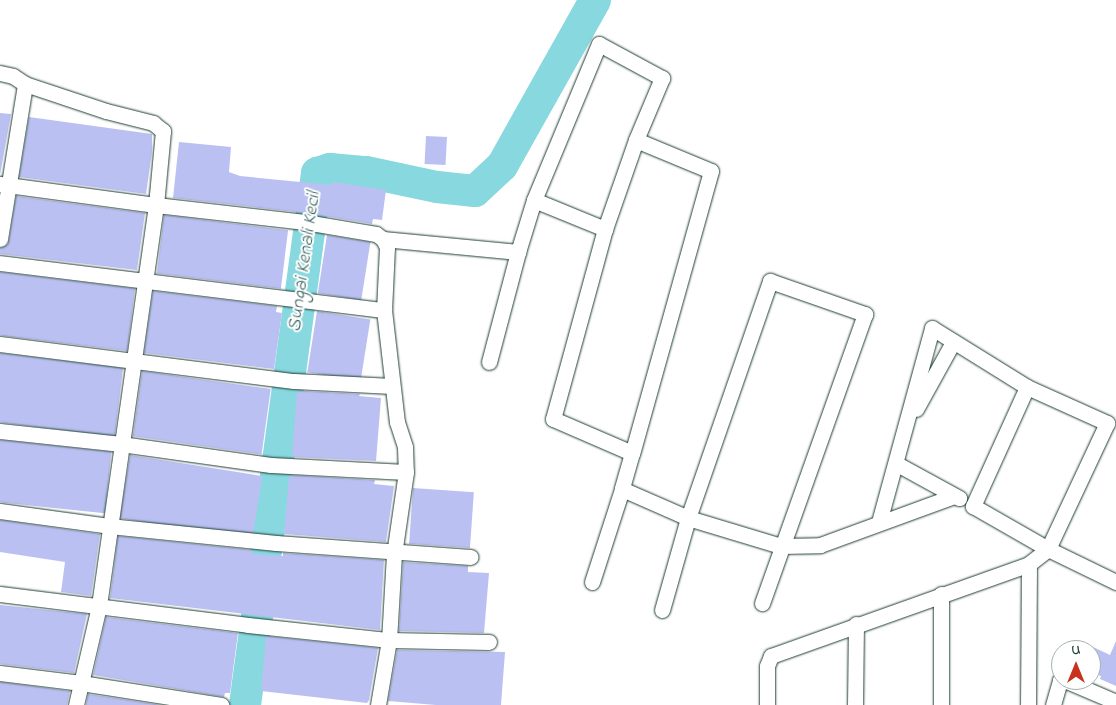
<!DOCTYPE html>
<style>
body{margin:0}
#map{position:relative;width:1116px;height:705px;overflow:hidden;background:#fff;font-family:"Indie Flower",sans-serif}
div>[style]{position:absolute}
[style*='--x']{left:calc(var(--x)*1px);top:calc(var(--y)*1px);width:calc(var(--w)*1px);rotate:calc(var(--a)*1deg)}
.river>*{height:32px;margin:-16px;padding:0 16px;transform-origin:16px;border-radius:16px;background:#87d8df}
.building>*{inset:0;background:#bac1f2;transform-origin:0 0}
.roads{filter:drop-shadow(0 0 1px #1f3d34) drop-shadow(0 0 1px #1f3d34)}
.street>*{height:15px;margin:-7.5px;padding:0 7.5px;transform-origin:7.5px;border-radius:7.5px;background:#fff}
span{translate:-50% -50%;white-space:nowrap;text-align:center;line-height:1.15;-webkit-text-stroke:4px #fff;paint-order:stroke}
.water-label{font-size:19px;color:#39645f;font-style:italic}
.north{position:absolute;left:1051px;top:640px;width:50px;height:50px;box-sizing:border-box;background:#fff;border:1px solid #a5b1ae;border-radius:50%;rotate:0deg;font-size:14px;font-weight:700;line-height:20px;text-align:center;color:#1f3d34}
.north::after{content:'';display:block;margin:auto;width:18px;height:22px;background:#c8321e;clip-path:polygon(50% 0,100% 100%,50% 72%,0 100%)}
</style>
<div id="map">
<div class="river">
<i style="--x:245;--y:705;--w:537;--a:-82.29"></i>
<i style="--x:317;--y:173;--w:14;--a:-17"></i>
<i style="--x:330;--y:169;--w:36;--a:5"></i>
<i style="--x:366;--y:172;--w:73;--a:11.9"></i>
<i style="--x:437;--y:187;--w:38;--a:6"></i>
<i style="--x:475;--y:191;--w:37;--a:-43"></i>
<i style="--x:502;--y:166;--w:190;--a:-60.7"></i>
</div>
<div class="building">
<i style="clip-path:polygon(0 113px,11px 114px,0 175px)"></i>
<i style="clip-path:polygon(29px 117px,152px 134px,152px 152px,146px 194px,19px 177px)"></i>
<i style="left:426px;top:136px;width:21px;height:28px;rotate:3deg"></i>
<i style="clip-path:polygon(179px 142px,231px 147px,229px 172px,240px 176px,331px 185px,332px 182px,386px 190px,382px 220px,373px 219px,372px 224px,306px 213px,173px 198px)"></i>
<i style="clip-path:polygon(16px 196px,145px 213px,137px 270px,0 254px,0 248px,7px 245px,9px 240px)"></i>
<i style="left:164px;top:215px;width:125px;height:59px;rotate:7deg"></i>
<i style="left:327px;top:235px;width:44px;height:59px;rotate:9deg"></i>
<i style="left:0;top:272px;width:136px;height:63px;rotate:7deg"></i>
<i style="clip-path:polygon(153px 291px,277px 306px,276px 312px,282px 313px,274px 369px,144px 353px)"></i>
<i style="left:317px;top:311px;width:54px;height:62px;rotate:9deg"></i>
<i style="left:0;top:353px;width:124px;height:69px;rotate:7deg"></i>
<i style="left:142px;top:371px;width:130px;height:66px;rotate:8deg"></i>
<i style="clip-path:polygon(304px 391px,360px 394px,359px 396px,381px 398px,376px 461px,292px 457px,297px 392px)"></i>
<i style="left:0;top:440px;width:112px;height:62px;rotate:6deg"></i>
<i style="left:130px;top:455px;width:134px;height:64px;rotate:9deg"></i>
<i style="clip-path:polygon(291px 475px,375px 480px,374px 484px,394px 486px,386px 542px,284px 534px,289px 477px)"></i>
<i style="left:413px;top:488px;width:61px;height:56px;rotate:4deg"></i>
<i style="clip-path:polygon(0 520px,100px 534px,91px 596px,61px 592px,65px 562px,0 552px)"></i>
<i style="clip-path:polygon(118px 536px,253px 550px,252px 554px,283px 556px,283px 553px,384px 560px,380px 630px,110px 598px)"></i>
<i style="clip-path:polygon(403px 562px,468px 566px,468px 572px,489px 573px,484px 633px,399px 631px)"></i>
<i style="clip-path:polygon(0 605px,87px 614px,74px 673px,0 664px)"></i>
<i style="clip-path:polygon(106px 617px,238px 633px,230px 693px,225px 693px,224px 697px,93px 675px)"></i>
<i style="clip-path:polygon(266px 636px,378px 648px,369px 700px,367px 703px,261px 691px)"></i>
<i style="clip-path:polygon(1116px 641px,1116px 686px,1100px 679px,1101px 676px,1091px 672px,1091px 646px,1110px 655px)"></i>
<i style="clip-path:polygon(397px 650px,505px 652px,501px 705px,436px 705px,388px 701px)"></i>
<i style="clip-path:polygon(0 682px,70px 691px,67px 705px,0 705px)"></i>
<i style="clip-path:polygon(88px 694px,161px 705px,86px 705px)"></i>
</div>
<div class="roads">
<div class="street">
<i style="--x:0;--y:73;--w:13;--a:13"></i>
<i style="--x:13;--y:76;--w:14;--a:34"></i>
<i style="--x:25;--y:84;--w:85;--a:18.4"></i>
<i style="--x:106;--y:111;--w:49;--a:14.3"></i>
<i style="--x:153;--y:123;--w:13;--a:39"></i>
<i style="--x:163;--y:131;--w:74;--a:95.4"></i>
<i style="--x:156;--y:205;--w:405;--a:98.1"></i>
<i style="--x:99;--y:606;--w:102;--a:103.1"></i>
<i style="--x:0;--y:184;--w:157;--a:7.7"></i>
<i style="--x:156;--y:205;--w:150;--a:6.5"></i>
<i style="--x:305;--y:222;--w:72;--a:9.6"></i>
<i style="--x:376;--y:234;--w:9;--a:36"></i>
<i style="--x:383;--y:239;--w:9;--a:63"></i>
<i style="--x:387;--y:247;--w:63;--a:92.7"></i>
<i style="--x:384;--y:310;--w:113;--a:83.4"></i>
<i style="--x:397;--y:422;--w:26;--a:72"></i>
<i style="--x:405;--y:447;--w:25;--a:88"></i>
<i style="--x:406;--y:472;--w:83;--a:98.3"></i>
<i style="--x:394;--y:554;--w:86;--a:93.3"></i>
<i style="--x:389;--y:640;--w:66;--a:99.6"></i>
<i style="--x:534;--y:200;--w:77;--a:22.2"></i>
<i style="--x:0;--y:239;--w:157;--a:-80.8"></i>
<i style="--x:383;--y:239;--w:136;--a:5.5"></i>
<i style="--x:518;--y:252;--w:54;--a:-72.9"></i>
<i style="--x:534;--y:200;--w:169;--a:-67.4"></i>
<i style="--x:599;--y:44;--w:72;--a:28.4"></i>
<i style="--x:662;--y:78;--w:67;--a:112.8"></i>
<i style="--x:0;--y:263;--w:387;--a:7"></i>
<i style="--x:0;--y:344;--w:296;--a:7.2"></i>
<i style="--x:294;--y:381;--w:98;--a:2.9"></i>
<i style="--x:489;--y:362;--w:114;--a:-75.2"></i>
<i style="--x:1027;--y:387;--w:131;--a:114.4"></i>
<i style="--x:973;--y:506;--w:86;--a:29.8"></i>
<i style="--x:1048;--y:549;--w:24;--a:142"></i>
<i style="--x:916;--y:409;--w:77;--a:-61.1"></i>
<i style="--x:0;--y:431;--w:122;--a:6.1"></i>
<i style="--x:121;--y:444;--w:151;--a:8"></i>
<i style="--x:271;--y:465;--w:135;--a:3"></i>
<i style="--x:632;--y:453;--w:86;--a:-156.7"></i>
<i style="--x:553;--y:419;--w:197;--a:-74.7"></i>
<i style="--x:605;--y:229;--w:94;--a:-70.8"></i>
<i style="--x:636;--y:140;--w:81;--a:22.5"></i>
<i style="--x:711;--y:171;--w:293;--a:105.6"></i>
<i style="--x:632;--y:453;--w:37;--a:106"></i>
<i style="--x:622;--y:489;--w:72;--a:23.7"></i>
<i style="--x:688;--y:518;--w:97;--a:16.8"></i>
<i style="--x:781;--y:546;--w:39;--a:-1"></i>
<i style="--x:820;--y:545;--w:143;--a:-20.1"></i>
<i style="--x:897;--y:464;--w:71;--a:28.7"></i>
<i style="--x:0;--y:511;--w:110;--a:7.8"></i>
<i style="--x:109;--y:526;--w:168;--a:5.8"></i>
<i style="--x:276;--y:543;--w:195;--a:4.1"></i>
<i style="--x:879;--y:522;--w:201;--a:-74.7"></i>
<i style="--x:932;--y:328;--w:112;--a:31.8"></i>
<i style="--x:1027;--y:387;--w:88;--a:24.2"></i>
<i style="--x:1107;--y:423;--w:139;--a:115.1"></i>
<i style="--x:1048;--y:549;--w:76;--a:25.9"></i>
<i style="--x:592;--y:582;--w:98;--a:-72.1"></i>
<i style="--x:0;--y:594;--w:250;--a:7.1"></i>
<i style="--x:248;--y:625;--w:142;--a:6.1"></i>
<i style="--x:389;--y:640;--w:100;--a:1.1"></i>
<i style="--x:941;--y:594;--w:111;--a:90"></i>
<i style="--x:662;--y:610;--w:96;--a:-74.2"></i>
<i style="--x:688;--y:518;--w:251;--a:-70.9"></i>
<i style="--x:770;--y:281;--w:101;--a:19.2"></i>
<i style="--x:865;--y:314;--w:307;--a:109.6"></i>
<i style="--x:0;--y:673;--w:82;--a:7"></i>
<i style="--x:81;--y:683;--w:142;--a:8.9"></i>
<i style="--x:767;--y:705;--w:39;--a:-90"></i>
<i style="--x:767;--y:666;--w:11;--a:-68"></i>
<i style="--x:771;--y:656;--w:274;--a:-19.6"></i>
<i style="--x:1029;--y:564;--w:141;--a:90.4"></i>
<i style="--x:855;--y:705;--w:81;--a:-89.3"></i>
<i style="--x:1053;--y:705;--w:26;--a:-74"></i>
<i style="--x:1060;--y:680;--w:7;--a:8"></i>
<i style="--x:1067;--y:681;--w:53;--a:23.2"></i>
</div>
</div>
<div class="water-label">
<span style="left:305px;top:262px;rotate:-82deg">Sungai Kenali Kecil</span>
</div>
<div class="north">U</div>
</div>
